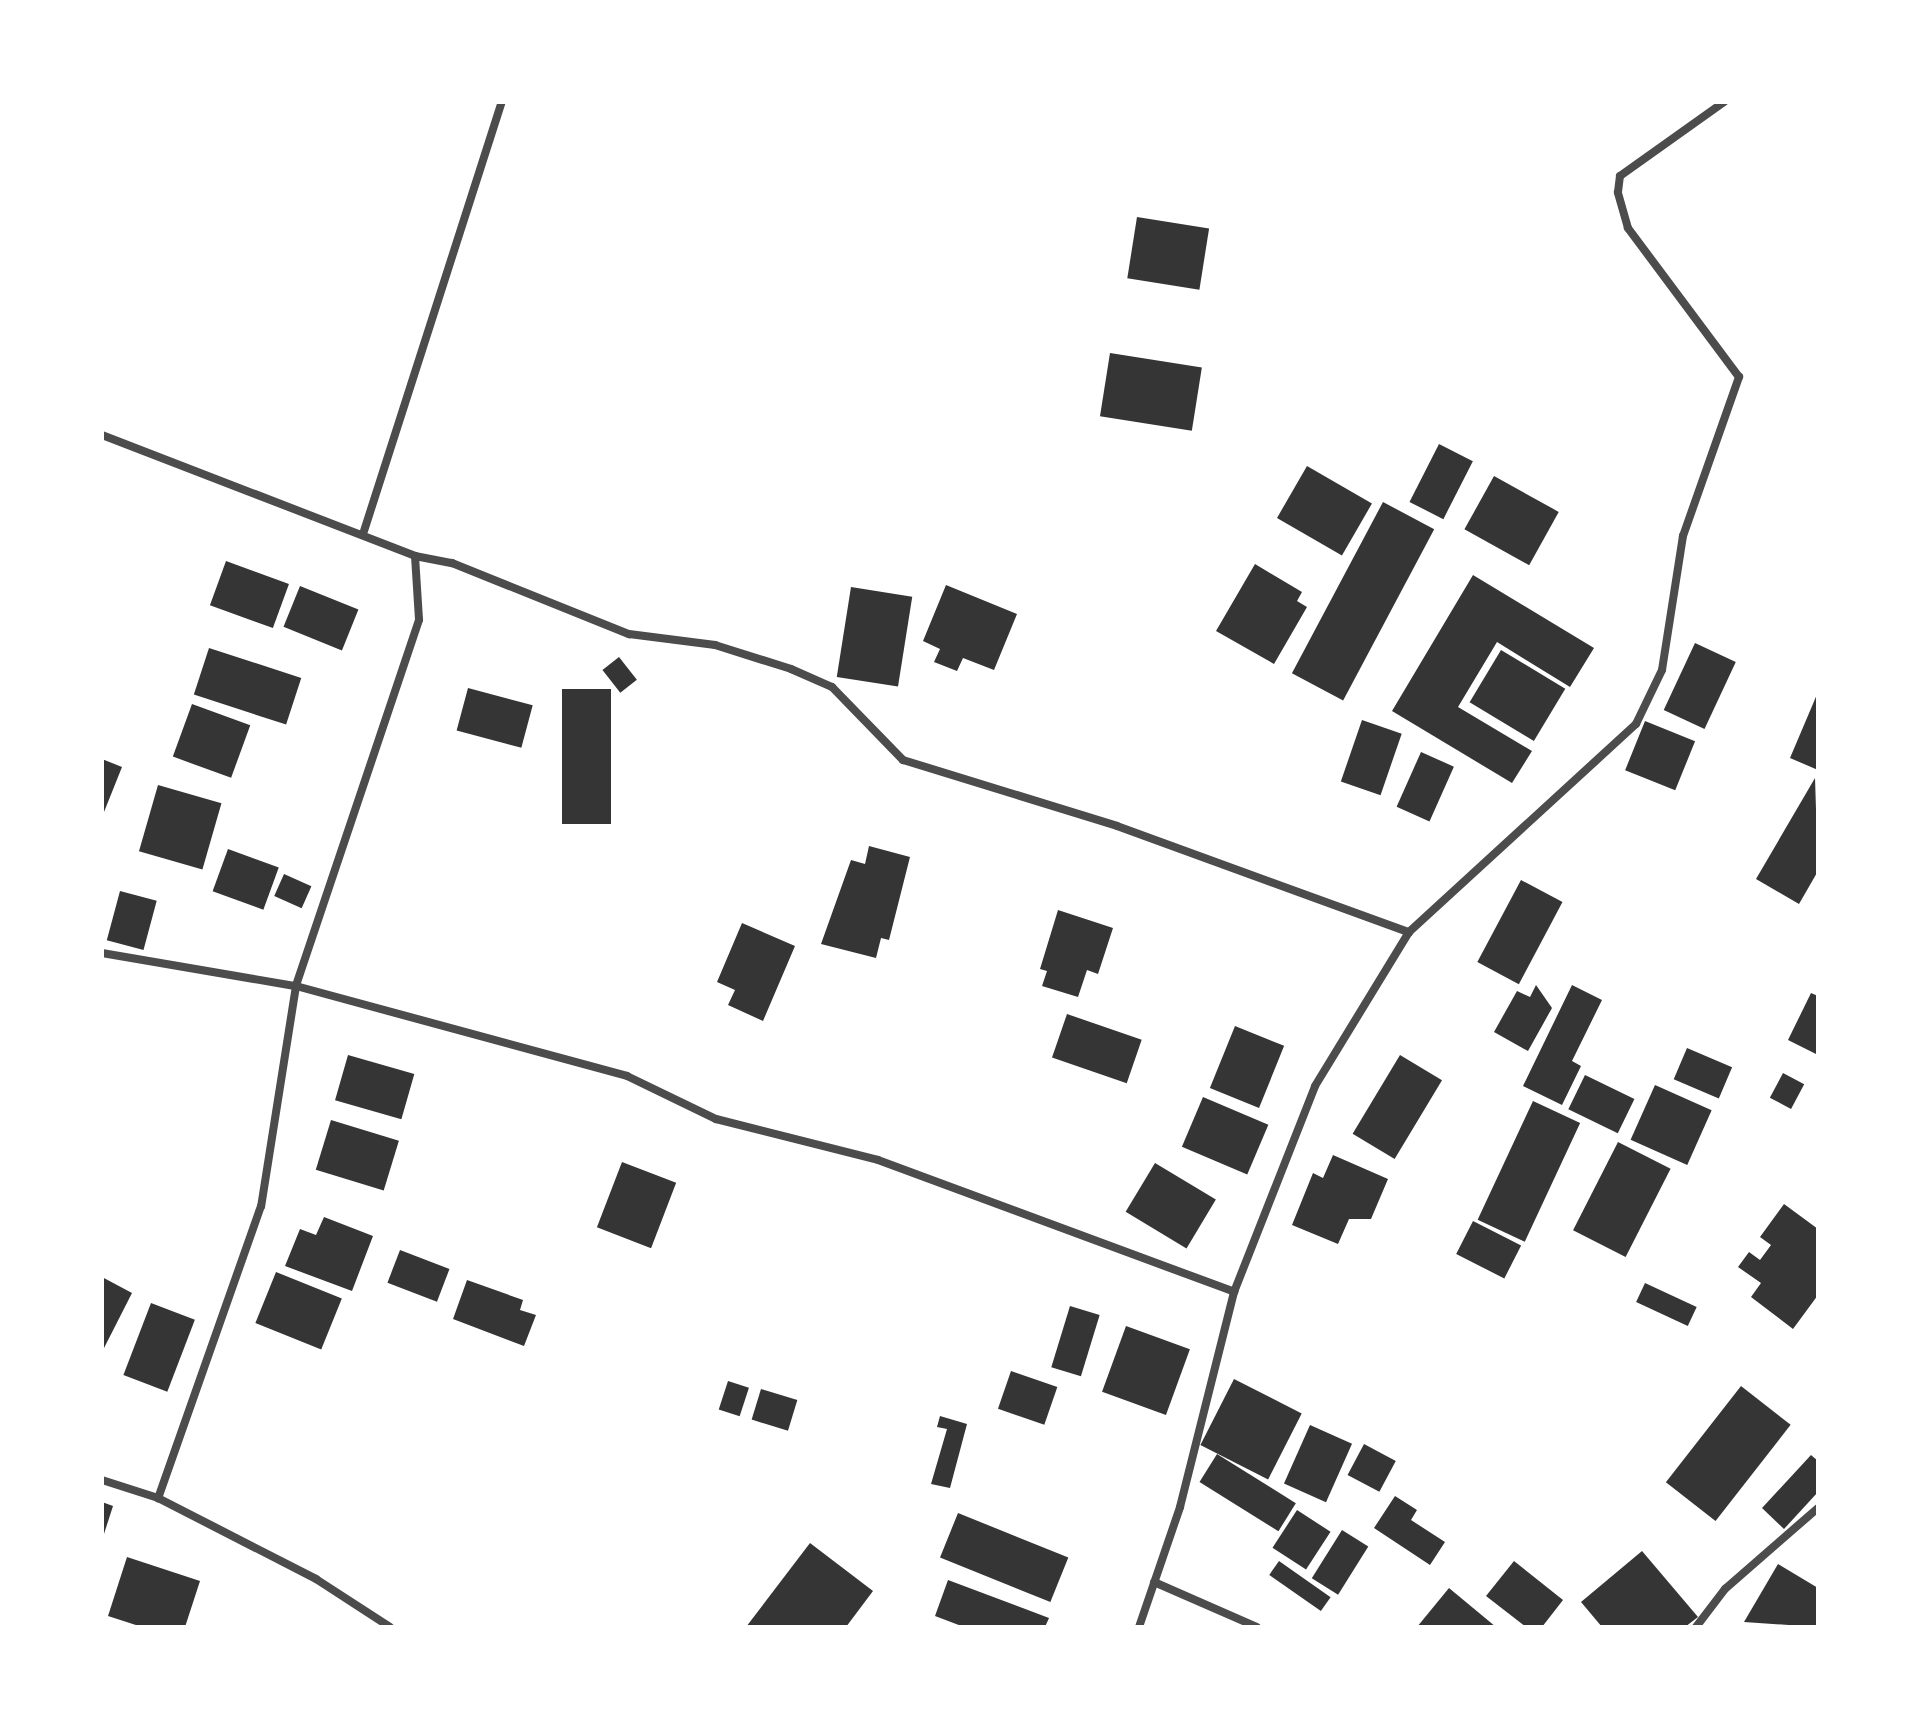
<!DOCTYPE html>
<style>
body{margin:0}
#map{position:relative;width:1920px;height:1729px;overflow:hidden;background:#fff;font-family:"PT Sans",sans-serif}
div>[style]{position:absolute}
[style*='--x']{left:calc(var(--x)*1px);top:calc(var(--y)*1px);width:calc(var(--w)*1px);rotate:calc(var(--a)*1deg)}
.building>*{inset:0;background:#353535;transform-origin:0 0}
.minor>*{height:8px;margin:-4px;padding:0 4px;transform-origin:4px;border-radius:4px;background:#4c4c4c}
span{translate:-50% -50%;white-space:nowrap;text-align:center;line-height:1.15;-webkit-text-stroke:8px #fff;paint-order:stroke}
.frame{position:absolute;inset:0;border:104px solid #fff;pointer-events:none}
</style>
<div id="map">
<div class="building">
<i style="left:1137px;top:217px;width:73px;height:62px;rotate:9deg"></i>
<i style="left:1110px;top:353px;width:93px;height:64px;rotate:9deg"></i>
<i style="left:1439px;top:444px;width:38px;height:65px;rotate:27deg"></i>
<i style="left:1307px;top:466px;width:75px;height:60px;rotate:30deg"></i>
<i style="left:1494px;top:476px;width:74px;height:61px;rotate:29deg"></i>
<i style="left:1383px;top:502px;width:58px;height:194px;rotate:28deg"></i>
<i style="left:226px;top:561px;width:67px;height:47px;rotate:20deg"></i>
<i style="clip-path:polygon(1255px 564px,1302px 592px,1297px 601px,1307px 607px,1274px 664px,1216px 631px)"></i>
<i style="clip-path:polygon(1473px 575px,1594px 648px,1570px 687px,1497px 642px,1458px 707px,1532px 751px,1512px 783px,1392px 711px)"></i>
<i style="clip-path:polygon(946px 585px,1017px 614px,994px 670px,963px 658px,957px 671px,934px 662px,940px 649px,923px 641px)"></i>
<i style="left:300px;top:586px;width:63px;height:44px;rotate:22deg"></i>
<i style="left:851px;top:587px;width:62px;height:91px;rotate:9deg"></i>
<i style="left:1695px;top:643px;width:45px;height:74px;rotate:25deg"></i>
<i style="left:209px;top:648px;width:97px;height:49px;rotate:18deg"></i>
<i style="left:1501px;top:650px;width:75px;height:61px;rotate:31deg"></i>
<i style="left:619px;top:657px;width:29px;height:21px;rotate:52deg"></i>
<i style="left:468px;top:688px;width:67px;height:44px;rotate:15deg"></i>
<i style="left:562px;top:689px;width:49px;height:135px"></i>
<i style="clip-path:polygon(1818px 692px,1818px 770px,1790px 758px)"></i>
<i style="left:192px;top:704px;width:62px;height:56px;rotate:20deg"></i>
<i style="left:1362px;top:720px;width:42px;height:65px;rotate:19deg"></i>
<i style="left:1645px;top:721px;width:54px;height:53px;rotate:22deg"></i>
<i style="left:1421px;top:752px;width:36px;height:60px;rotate:24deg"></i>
<i style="clip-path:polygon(102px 759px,122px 767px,102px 817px)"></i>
<i style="clip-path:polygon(1815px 778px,1818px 871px,1799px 904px,1756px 879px)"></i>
<i style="left:158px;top:785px;width:66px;height:69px;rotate:16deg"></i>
<i style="clip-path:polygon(869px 846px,910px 857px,889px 940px,881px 938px,876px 958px,821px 944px,851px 860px,865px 864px)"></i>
<i style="left:228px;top:849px;width:54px;height:45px;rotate:20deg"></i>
<i style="left:284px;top:874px;width:30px;height:24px;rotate:24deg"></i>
<i style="left:1521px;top:880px;width:47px;height:93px;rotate:28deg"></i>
<i style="left:120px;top:891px;width:38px;height:51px;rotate:15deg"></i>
<i style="clip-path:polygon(1058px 910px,1113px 928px,1098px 974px,1087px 970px,1078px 997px,1042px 986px,1047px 971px,1040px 969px)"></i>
<i style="clip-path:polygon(742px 923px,795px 946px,763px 1021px,728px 1005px,735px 990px,717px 982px)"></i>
<i style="clip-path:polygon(1536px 985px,1552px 1008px,1528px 1051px,1494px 1032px,1517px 991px,1530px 997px)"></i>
<i style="clip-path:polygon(1572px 985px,1602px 1000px,1572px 1061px,1581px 1066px,1562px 1105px,1523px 1086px)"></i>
<i style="clip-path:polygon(1811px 993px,1818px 996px,1818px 1055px,1788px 1040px)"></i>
<i style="left:1067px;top:1014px;width:79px;height:46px;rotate:19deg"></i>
<i style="left:1235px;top:1026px;width:53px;height:67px;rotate:22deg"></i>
<i style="left:1687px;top:1048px;width:49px;height:34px;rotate:23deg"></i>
<i style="left:348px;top:1055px;width:69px;height:47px;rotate:16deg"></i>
<i style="left:1400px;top:1055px;width:49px;height:92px;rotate:31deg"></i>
<i style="left:1783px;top:1073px;width:24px;height:28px;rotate:28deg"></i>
<i style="left:1585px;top:1075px;width:55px;height:38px;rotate:26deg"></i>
<i style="left:1655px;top:1085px;width:62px;height:60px;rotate:24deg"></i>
<i style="left:1203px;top:1097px;width:71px;height:54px;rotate:23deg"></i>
<i style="left:1533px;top:1101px;width:52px;height:131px;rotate:25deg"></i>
<i style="left:331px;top:1120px;width:71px;height:52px;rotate:17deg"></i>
<i style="left:1618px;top:1142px;width:59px;height:99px;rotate:27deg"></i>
<i style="clip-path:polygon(1333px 1155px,1388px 1179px,1371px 1219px,1349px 1219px,1338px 1244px,1292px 1225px,1313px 1173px,1323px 1178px)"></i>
<i style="left:622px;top:1162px;width:58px;height:70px;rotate:21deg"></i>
<i style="left:1155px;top:1163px;width:71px;height:57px;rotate:31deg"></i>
<i style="clip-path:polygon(1784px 1204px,1818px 1229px,1818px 1295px,1793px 1329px,1751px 1297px,1761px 1283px,1738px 1267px,1749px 1252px,1760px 1260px,1771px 1245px,1760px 1237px)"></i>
<i style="clip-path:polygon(324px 1217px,373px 1236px,352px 1291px,285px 1266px,300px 1229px,316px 1235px)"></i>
<i style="left:1473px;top:1221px;width:54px;height:37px;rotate:27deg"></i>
<i style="left:400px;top:1250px;width:53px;height:35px;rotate:21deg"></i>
<i style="left:276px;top:1272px;width:71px;height:55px;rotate:22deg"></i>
<i style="clip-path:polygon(102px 1277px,132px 1293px,102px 1352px)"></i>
<i style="clip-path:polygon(467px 1280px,523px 1300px,520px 1310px,536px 1315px,524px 1346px,453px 1319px)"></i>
<i style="left:1645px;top:1283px;width:57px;height:21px;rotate:25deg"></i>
<i style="left:151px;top:1303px;width:47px;height:77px;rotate:21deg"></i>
<i style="left:1070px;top:1306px;width:31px;height:64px;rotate:17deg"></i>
<i style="left:1126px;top:1326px;width:68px;height:70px;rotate:20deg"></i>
<i style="left:1011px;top:1371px;width:49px;height:40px;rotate:19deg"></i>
<i style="left:1234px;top:1379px;width:76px;height:74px;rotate:27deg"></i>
<i style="left:728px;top:1381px;width:22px;height:30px;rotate:18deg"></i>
<i style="left:1741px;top:1386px;width:63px;height:122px;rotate:38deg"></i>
<i style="left:761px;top:1389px;width:38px;height:32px;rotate:17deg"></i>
<i style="clip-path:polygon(940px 1416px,967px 1424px,950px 1488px,931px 1484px,947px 1429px,937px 1427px)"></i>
<i style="left:1310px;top:1425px;width:46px;height:64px;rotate:24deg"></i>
<i style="left:1364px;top:1444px;width:36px;height:35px;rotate:28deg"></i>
<i style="left:1217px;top:1454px;width:93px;height:33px;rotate:32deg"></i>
<i style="clip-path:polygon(1811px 1455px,1818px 1461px,1818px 1492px,1784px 1529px,1762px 1508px)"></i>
<i style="clip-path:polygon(1395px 1496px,1417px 1510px,1411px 1520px,1445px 1542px,1430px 1565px,1374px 1528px)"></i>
<i style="clip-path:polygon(102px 1502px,113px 1506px,103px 1537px,102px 1536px)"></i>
<i style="left:1297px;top:1510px;width:40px;height:45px;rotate:33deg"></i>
<i style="left:958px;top:1513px;width:119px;height:48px;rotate:22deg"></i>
<i style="left:1342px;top:1530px;width:31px;height:57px;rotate:32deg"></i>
<i style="clip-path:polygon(810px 1543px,873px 1591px,846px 1627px,746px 1627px)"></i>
<i style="clip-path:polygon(1642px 1551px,1698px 1617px,1685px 1627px,1602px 1627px,1581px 1602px)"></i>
<i style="clip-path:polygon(127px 1557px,200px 1581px,185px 1627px,142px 1627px,108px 1616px)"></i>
<i style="left:1279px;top:1561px;width:63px;height:17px;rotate:35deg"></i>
<i style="clip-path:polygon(1514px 1561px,1563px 1600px,1542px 1627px,1526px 1627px,1486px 1596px)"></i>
<i style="clip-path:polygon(1778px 1564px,1818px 1588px,1818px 1627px,1744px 1622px)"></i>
<i style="clip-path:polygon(948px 1580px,1049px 1618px,1045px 1627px,964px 1627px,935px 1616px)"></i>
<i style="clip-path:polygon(1449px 1588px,1496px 1627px,1417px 1627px)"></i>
</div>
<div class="minor">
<i style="--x:102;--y:435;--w:336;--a:21.1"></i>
<i style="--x:415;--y:556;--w:64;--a:86.4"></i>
<i style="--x:419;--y:620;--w:386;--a:108.6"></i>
<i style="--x:296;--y:986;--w:223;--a:99"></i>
<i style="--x:261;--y:1206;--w:310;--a:109.4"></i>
<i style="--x:364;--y:531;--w:451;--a:-72.2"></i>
<i style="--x:415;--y:556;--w:38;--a:11"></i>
<i style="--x:452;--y:563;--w:191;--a:21.9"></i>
<i style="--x:629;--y:634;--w:87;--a:7.3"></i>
<i style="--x:715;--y:645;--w:80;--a:17.5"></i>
<i style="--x:791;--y:669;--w:45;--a:23.7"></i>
<i style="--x:832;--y:687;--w:102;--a:45.8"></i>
<i style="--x:903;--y:760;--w:224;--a:17.1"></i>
<i style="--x:1117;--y:826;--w:311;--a:20"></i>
<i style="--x:102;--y:953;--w:197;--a:9.7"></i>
<i style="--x:296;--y:986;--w:343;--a:15.2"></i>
<i style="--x:627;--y:1076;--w:99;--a:25.8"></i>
<i style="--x:716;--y:1119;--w:167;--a:14.2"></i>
<i style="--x:878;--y:1160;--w:380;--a:20.3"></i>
<i style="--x:102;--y:1480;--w:59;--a:17.8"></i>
<i style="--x:158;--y:1498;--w:178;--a:27.1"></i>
<i style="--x:316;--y:1579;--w:88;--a:33"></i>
<i style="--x:1154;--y:1582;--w:112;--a:23.6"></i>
<i style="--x:1139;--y:1627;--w:127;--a:-71.1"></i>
<i style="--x:1180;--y:1507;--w:222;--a:-75.9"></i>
<i style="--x:1234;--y:1292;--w:221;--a:-68.5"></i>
<i style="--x:1315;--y:1086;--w:180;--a:-58.6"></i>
<i style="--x:1409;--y:932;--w:308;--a:-42.5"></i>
<i style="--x:1636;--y:724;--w:60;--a:-64.3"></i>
<i style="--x:1662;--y:670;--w:136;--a:-81.1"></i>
<i style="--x:1683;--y:536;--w:169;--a:-70.6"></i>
<i style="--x:1739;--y:377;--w:186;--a:-126.7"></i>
<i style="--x:1628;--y:228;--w:37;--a:-106"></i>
<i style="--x:1618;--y:192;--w:16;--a:-83"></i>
<i style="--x:1620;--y:176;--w:128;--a:-35.4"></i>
<i style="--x:1696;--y:1627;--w:48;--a:-52.7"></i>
<i style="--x:1725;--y:1589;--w:123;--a:-41.1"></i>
</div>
<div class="frame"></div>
</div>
